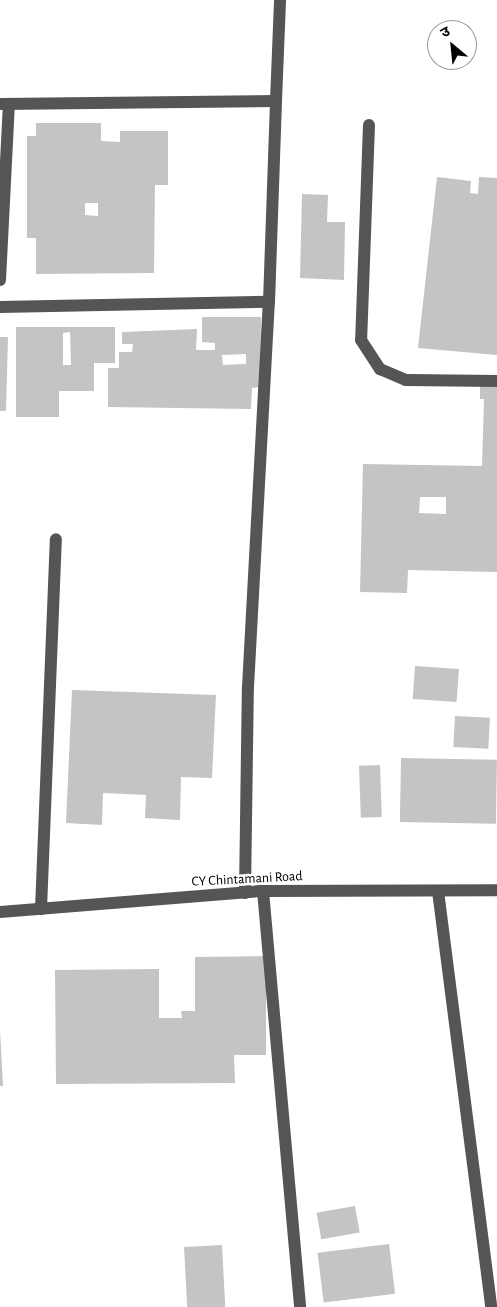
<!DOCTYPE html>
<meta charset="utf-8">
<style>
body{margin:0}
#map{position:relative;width:497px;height:1307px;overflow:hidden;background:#fff;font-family:"Alegreya Sans","Noto Sans Devanagari",sans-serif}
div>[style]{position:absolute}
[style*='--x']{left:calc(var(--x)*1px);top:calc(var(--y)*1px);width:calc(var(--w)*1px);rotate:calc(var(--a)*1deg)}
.building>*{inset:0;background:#c4c4c4;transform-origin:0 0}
.minor>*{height:12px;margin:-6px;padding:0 6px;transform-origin:6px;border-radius:6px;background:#555}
span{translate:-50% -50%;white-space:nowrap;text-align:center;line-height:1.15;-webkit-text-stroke:5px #fff;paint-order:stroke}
.street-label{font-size:14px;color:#000}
.north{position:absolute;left:427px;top:20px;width:50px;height:50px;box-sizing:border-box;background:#fff;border:1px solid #999;border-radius:50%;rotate:332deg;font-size:14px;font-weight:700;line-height:20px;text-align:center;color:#000}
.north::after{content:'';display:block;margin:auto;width:18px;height:22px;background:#000;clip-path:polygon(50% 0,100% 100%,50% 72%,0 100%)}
</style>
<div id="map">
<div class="building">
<i style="clip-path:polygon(evenodd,36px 123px,101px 123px,101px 141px,120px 142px,120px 131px,168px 131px,168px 185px,155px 185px,154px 273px,36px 274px,36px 238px,27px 238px,27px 136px,36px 136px,36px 123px,85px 203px,98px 203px,98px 216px,85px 215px,85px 203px)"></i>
<i style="clip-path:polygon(437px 177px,471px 181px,470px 193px,478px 194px,479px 177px,497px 178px,497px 355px,418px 348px)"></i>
<i style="clip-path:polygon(302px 194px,328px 195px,327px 222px,345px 222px,344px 280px,300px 278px)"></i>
<i style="clip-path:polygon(evenodd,202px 317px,261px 317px,260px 387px,252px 388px,251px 409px,108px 407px,108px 368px,119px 368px,119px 352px,132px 352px,133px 344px,122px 344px,122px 332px,197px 329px,196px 350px,215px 350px,215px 343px,202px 342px,202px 317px,246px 354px,246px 364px,223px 365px,222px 355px,246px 354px)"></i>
<i style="clip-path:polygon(evenodd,16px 327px,115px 327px,115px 363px,94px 363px,94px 391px,59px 391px,59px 417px,16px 417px,16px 327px,70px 332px,71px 365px,63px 365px,63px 333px,70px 332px)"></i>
<i style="clip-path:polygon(0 337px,8px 337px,6px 411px,0 411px)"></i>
<i style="clip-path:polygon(evenodd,480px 386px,497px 387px,497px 572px,408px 570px,407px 593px,360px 592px,363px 464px,482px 466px,484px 399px,480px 399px,480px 386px,420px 497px,446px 497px,446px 514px,419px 513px,420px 497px)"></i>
<i style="left:415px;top:666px;width:44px;height:33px;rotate:4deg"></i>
<i style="clip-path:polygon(72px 690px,216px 695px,212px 778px,181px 777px,180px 820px,145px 818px,146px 795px,103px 793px,102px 825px,66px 823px)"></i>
<i style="left:455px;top:716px;width:35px;height:31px;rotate:3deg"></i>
<i style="left:401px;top:758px;width:96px;height:64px;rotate:1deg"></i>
<i style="left:380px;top:765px;width:52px;height:21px;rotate:88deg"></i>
<i style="clip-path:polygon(266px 956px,266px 1055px,234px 1055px,235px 1083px,56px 1084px,55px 970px,159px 969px,159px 1018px,182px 1018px,181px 1011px,195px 1011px,195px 957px)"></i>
<i style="clip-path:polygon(0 1030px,3px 1086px,0 1086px)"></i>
<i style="left:355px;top:1206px;width:27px;height:39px;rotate:80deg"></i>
<i style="left:389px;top:1244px;width:50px;height:72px;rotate:83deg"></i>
<i style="left:222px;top:1245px;width:62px;height:38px;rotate:87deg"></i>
</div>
<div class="minor">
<i style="--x:0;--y:104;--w:276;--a:-0.6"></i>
<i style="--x:276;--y:101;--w:101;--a:-87.7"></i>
<i style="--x:369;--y:125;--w:215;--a:92.1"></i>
<i style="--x:361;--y:340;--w:35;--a:57"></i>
<i style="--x:380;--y:369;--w:28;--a:23"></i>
<i style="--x:406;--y:380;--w:91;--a:0.6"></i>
<i style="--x:0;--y:280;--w:176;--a:-87.1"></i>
<i style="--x:0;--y:307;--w:269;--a:-1.1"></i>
<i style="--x:269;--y:302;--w:201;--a:-88"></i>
<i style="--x:263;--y:891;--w:418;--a:84.9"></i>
<i style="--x:438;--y:891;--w:419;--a:82.7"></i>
<i style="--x:245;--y:893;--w:206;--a:-89.2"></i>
<i style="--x:248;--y:687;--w:386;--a:-86.9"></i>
<i style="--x:41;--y:909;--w:370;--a:-87.7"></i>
<i style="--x:0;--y:912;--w:264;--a:-4.6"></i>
<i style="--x:263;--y:891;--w:234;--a:-0.2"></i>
</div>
<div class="street-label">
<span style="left:247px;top:879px;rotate:-3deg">CY Chintamani Road</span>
</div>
<div class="north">उ</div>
</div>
